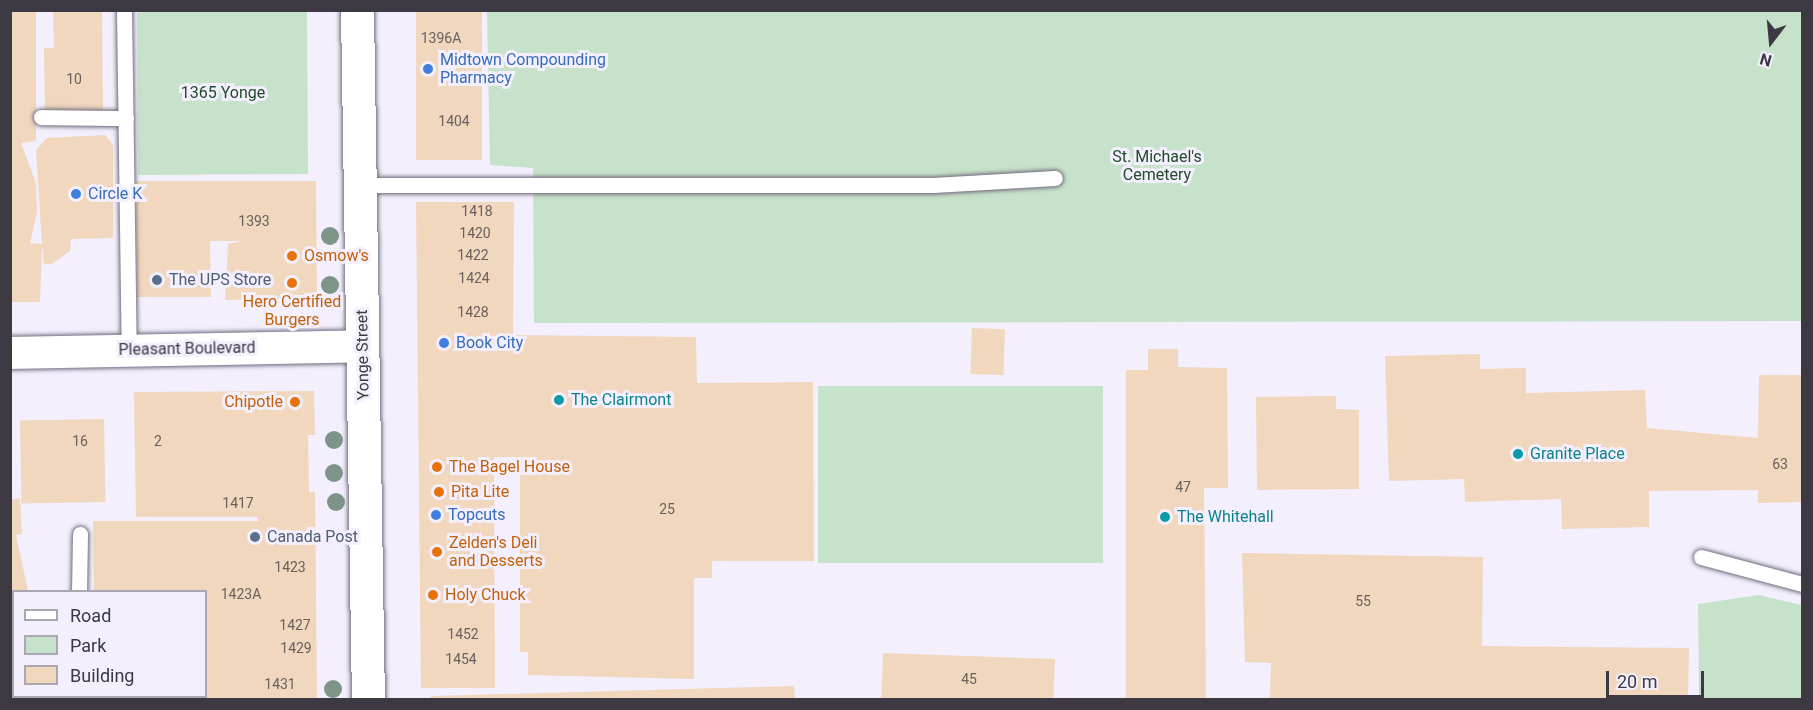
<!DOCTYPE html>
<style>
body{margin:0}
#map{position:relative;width:1813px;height:710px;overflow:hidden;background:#f3effd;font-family:Roboto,sans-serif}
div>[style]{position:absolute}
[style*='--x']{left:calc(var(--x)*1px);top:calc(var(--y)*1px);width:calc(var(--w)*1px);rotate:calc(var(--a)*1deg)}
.green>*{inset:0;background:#c7e2ca;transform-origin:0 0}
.building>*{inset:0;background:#f0d7be;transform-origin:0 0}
.roads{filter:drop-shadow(0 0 2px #726c7f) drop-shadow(0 0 2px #726c7f)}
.service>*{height:15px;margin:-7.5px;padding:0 7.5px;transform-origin:7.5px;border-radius:7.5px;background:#fff}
.minor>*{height:32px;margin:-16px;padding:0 16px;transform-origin:16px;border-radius:16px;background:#fff}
.primary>*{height:33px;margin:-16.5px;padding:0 16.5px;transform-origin:16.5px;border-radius:16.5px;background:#fff}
.trees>*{width:18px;height:18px;margin:-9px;border-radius:50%;background:#7f9488}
.dots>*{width:16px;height:16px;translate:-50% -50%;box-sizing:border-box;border:3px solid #f3effd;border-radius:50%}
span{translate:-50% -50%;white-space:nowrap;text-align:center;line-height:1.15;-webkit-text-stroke:6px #f3effd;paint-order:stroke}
.number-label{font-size:14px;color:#696061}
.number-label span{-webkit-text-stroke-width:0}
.shop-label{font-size:16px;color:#366cbe}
.left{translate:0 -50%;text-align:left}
.park-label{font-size:16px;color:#204a29}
.food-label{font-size:16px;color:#c56008}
.right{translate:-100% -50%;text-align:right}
.service-label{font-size:16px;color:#4e5e75}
.street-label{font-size:16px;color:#3c3942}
.culture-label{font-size:16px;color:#0d838f}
.frame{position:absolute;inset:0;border:12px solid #3c3942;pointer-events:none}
.legend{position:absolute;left:12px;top:590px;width:195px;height:108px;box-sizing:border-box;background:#f3effd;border:2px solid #aaa6b2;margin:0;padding:8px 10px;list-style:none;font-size:18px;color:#3c3942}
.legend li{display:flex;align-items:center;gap:12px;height:30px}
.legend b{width:30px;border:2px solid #aaa6b2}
.north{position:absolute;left:1741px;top:12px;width:60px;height:60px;-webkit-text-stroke:4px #f3effd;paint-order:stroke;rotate:196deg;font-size:16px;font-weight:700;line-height:24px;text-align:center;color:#3c3942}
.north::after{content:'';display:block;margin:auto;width:21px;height:27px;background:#3c3942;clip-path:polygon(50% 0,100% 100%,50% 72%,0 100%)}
.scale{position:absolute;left:1606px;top:671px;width:98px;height:27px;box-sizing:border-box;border:3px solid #3c3942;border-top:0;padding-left:8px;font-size:18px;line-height:21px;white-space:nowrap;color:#3c3942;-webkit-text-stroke:4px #f3effd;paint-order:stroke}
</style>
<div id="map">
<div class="green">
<i style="clip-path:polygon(154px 10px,307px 11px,308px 174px,138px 175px,137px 13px)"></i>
<i style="clip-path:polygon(487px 11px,1802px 11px,1802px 321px,534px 323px,533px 168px,490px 165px)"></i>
<i style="left:818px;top:386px;width:285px;height:177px"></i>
<i style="clip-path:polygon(1759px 595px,1802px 605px,1802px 699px,1699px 699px,1698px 604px)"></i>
</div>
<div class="building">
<i style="clip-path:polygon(10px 10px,36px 10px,36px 141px,21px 143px,36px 183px,37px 212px,30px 243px,42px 244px,36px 150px,47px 138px,105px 135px,113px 145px,113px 238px,71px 239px,70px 251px,52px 264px,44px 264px,42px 246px,40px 302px,10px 302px)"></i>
<i style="clip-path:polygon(53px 10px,102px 10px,103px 111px,45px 111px,44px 48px,54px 48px)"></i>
<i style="left:416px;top:10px;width:66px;height:150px"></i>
<i style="clip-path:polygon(136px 181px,316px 181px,317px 298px,225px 300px,228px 244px,242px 241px,210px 241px,211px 297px,137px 297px)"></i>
<i style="clip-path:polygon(416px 202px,514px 202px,513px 335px,696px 337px,697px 383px,813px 382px,814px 561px,712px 561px,712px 578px,694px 578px,694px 679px,528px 675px,528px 652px,520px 652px,520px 457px,494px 457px,495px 688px,421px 688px)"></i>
<i style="left:972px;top:328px;width:33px;height:46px;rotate:2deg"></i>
<i style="clip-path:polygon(1148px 349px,1178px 349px,1178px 367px,1227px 368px,1228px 488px,1204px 488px,1206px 699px,1126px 699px,1126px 370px,1148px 370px)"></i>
<i style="clip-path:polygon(1480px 354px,1480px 369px,1526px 368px,1526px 393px,1645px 390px,1647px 428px,1758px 438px,1759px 375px,1802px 375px,1802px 502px,1758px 503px,1758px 490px,1649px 491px,1649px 527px,1562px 529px,1561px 499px,1465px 502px,1464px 479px,1389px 481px,1385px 356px)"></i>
<i style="clip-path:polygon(314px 391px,315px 435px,308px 435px,309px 492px,315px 492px,317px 699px,96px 699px,206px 696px,206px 591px,94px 591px,93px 521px,258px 521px,257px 517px,136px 517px,134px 392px)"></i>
<i style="clip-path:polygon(1336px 396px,1336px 409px,1359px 410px,1359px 489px,1257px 490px,1256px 397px)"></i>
<i style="left:104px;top:419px;width:83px;height:84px;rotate:89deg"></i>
<i style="clip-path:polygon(20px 498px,22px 534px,16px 535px,28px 591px,14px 591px,14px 696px,65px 699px,10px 699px,10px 500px)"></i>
<i style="clip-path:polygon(1242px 553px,1483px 557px,1482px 646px,1689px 648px,1688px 699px,1270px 699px,1271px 663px,1245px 662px)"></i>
<i style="left:883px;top:653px;width:172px;height:46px;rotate:2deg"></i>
<i style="clip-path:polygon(794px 686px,795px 699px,431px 699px,431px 696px)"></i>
</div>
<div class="roads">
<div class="service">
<i style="--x:124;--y:10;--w:340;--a:89.2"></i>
<i style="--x:41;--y:117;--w:85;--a:0.7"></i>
<i style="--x:360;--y:185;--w:573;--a:0"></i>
<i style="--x:933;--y:185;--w:122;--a:-3.3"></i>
<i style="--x:1701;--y:557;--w:105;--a:15"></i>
<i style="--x:79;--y:592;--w:58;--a:-89"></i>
<i style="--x:78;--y:700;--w:4;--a:-90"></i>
</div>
<div class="minor">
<i style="--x:10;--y:353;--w:353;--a:-1.1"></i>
</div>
<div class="primary">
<i style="--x:357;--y:10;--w:690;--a:89.09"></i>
</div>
</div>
<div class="trees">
<i style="left:330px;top:236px"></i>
<i style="left:330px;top:285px"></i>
<i style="left:334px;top:440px"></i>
<i style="left:334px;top:473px"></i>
<i style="left:336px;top:502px"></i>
<i style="left:333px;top:689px"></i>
</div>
<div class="dots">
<i style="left:428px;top:69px;background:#3f7fe0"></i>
<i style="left:76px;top:194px;background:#3f7fe0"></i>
<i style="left:292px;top:256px;background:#e8710a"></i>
<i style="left:157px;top:280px;background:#5c6f8a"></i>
<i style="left:292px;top:283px;background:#e8710a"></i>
<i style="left:444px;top:343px;background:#3f7fe0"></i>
<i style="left:559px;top:400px;background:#0f9aa8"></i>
<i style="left:295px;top:402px;background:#e8710a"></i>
<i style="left:1518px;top:454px;background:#0f9aa8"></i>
<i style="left:437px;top:467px;background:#e8710a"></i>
<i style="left:439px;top:492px;background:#e8710a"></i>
<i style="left:436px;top:515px;background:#3f7fe0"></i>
<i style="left:1165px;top:517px;background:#0f9aa8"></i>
<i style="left:255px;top:537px;background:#5c6f8a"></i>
<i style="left:437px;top:552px;background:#e8710a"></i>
<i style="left:433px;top:595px;background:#e8710a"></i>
</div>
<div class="number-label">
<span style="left:441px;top:38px">1396A</span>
<span style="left:74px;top:79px">10</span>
<span style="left:454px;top:121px">1404</span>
<span style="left:477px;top:211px">1418</span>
<span style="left:254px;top:221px">1393</span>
<span style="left:475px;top:233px">1420</span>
<span style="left:473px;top:255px">1422</span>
<span style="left:474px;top:278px">1424</span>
<span style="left:473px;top:312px">1428</span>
<span style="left:80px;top:441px">16</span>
<span style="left:158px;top:441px">2</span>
<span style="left:1780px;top:464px">63</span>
<span style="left:1183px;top:487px">47</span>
<span style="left:238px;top:503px">1417</span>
<span style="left:667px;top:509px">25</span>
<span style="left:290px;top:567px">1423</span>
<span style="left:241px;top:594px">1423A</span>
<span style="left:1363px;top:601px">55</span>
<span style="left:295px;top:625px">1427</span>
<span style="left:463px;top:634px">1452</span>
<span style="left:296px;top:648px">1429</span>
<span style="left:461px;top:659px">1454</span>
<span style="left:969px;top:679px">45</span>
<span style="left:280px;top:684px">1431</span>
</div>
<div class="shop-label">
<span class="left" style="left:440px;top:69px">Midtown Compounding<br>Pharmacy</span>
<span class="left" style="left:88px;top:194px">Circle K</span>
<span class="left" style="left:456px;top:343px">Book City</span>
<span class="left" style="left:448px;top:515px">Topcuts</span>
</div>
<div class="park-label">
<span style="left:223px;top:93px">1365 Yonge</span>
<span style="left:1157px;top:166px">St. Michael's<br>Cemetery</span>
</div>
<div class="food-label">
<span class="left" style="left:304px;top:256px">Osmow's</span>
<span style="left:292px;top:311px">Hero Certified<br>Burgers</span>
<span class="right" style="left:283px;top:402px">Chipotle</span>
<span class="left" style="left:449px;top:467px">The Bagel House</span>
<span class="left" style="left:451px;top:492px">Pita Lite</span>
<span class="left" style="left:449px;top:552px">Zelden's Deli<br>and Desserts</span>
<span class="left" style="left:445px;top:595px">Holy Chuck</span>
</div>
<div class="service-label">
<span class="left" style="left:169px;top:280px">The UPS Store</span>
<span class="left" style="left:267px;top:537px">Canada Post</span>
</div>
<div class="street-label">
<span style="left:187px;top:349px;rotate:-1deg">Pleasant Boulevard</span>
<span style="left:363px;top:355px;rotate:-91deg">Yonge Street</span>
</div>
<div class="culture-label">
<span class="left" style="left:571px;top:400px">The Clairmont</span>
<span class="left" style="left:1530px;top:454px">Granite Place</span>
<span class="left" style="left:1177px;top:517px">The Whitehall</span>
</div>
<div class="frame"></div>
<ul class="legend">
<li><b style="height:8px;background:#fff"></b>Road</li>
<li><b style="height:16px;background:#c7e2ca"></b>Park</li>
<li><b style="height:16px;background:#f0d7be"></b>Building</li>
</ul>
<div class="north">N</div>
<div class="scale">20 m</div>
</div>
